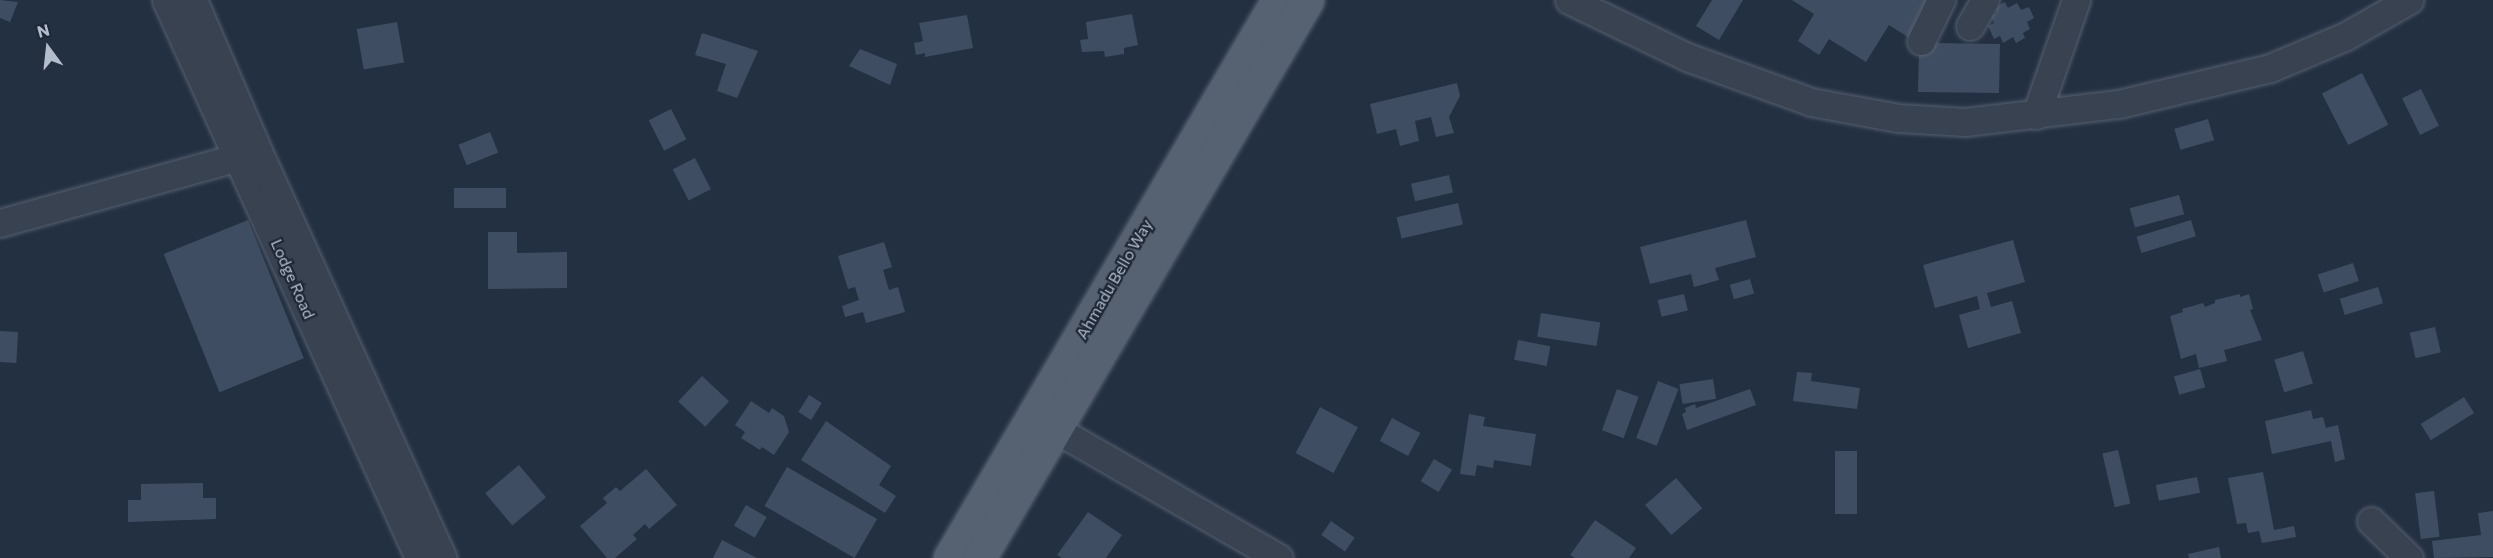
<!DOCTYPE html>
<style>
body{margin:0}
#map{position:relative;width:2493px;height:558px;overflow:hidden;background:#233042;font-family:Commissioner,sans-serif}
div>[style]{position:absolute}
[style*='--x']{left:calc(var(--x)*1px);top:calc(var(--y)*1px);width:calc(var(--w)*1px);rotate:calc(var(--a)*1deg)}
.building>*{inset:0;background:#3f4d62;transform-origin:0 0}
.roads{filter:drop-shadow(0 0 2px #56606f) drop-shadow(0 0 2px #56606f)}
.minor>*{height:27px;margin:-13.5px;padding:0 13.5px;transform-origin:13.5px;border-radius:13.5px;background:#384251}
.major>*{height:33px;margin:-16.5px;padding:0 16.5px;transform-origin:16.5px;border-radius:16.5px;background:#566171}
span{translate:-50% -50%;white-space:nowrap;text-align:center;line-height:1.15;-webkit-text-stroke:4.5px #1d2736;paint-order:stroke}
.street-label{font-size:16px;color:#b4bdcc}
.north{position:absolute;left:18px;top:18px;width:60px;height:60px;-webkit-text-stroke:4px #1d2736;paint-order:stroke;rotate:345deg;font-size:16px;font-weight:700;line-height:24px;text-align:center;color:#b4bdcc}
.north::after{content:'';display:block;margin:auto;width:21px;height:27px;background:#b4bdcc;clip-path:polygon(50% 0,100% 100%,50% 72%,0 100%)}
</style>
<div id="map">
<div class="building">
<i style="clip-path:polygon(0 0,18px 2px,10px 22px,0 18px)"></i>
<i style="clip-path:polygon(1712px 0,1743px 0,1719px 40px,1696px 26px)"></i>
<i style="clip-path:polygon(1792px 0,1935px 0,1911px 39px,1889px 25px,1866px 62px,1829px 39px,1819px 55px,1798px 41px,1814px 14px)"></i>
<i style="clip-path:polygon(2005px 2px,2008px 8px,2017px 3px,2021px 10px,2029px 7px,2034px 18px,2027px 22px,2030px 29px,2023px 33px,2025px 38px,2016px 43px,2013px 37px,2003px 43px,2000px 36px,1994px 39px,1988px 26px,1994px 23px,1991px 16px,1997px 13px,1994px 8px)"></i>
<i style="clip-path:polygon(1132px 14px,1138px 45px,1124px 48px,1124px 54px,1105px 57px,1104px 51px,1082px 52px,1080px 40px,1088px 39px,1086px 22px)"></i>
<i style="clip-path:polygon(967px 15px,973px 48px,925px 57px,925px 53px,916px 55px,914px 43px,923px 41px,919px 23px)"></i>
<i style="left:397px;top:22px;width:41px;height:41px;rotate:80deg"></i>
<i style="clip-path:polygon(702px 33px,758px 51px,737px 98px,717px 91px,726px 64px,695px 55px)"></i>
<i style="clip-path:polygon(1934px 43px,2000px 44px,1999px 93px,1918px 92px,1919px 49px,1934px 49px)"></i>
<i style="clip-path:polygon(860px 49px,897px 64px,890px 85px,849px 66px)"></i>
<i style="left:2362px;top:73px;width:58px;height:45px;rotate:63deg"></i>
<i style="clip-path:polygon(1457px 83px,1460px 96px,1449px 117px,1454px 133px,1436px 137px,1431px 117px,1415px 121px,1419px 141px,1400px 146px,1396px 129px,1377px 134px,1370px 104px)"></i>
<i style="left:2421px;top:89px;width:41px;height:21px;rotate:64deg"></i>
<i style="left:671px;top:109px;width:34px;height:25px;rotate:63deg"></i>
<i style="left:2208px;top:119px;width:22px;height:35px;rotate:74deg"></i>
<i style="left:490px;top:132px;width:22px;height:34px;rotate:68deg"></i>
<i style="left:695px;top:158px;width:35px;height:25px;rotate:63deg"></i>
<i style="left:1449px;top:175px;width:18px;height:39px;rotate:77deg"></i>
<i style="left:454px;top:188px;width:52px;height:20px"></i>
<i style="left:2179px;top:195px;width:20px;height:51px;rotate:75deg"></i>
<i style="left:1458px;top:203px;width:22px;height:63px;rotate:77deg"></i>
<i style="left:248px;top:220px;width:149px;height:91px;rotate:68deg"></i>
<i style="clip-path:polygon(1746px 220px,1756px 257px,1715px 268px,1719px 280px,1694px 287px,1691px 274px,1650px 284px,1640px 247px)"></i>
<i style="left:2191px;top:220px;width:17px;height:57px;rotate:73deg"></i>
<i style="clip-path:polygon(488px 232px,517px 232px,517px 253px,567px 252px,567px 288px,488px 289px)"></i>
<i style="clip-path:polygon(2013px 240px,2025px 282px,1987px 293px,1991px 307px,2012px 301px,2021px 333px,1968px 348px,1959px 315px,1980px 309px,1977px 296px,1935px 308px,1923px 265px)"></i>
<i style="clip-path:polygon(884px 242px,892px 267px,883px 270px,889px 290px,898px 287px,905px 312px,866px 323px,863px 312px,845px 317px,842px 306px,859px 300px,855px 287px,848px 289px,838px 256px)"></i>
<i style="left:2353px;top:263px;width:19px;height:37px;rotate:72deg"></i>
<i style="left:1750px;top:279px;width:15px;height:21px;rotate:74deg"></i>
<i style="left:2378px;top:287px;width:17px;height:40px;rotate:73deg"></i>
<i style="left:1684px;top:294px;width:17px;height:27px;rotate:77deg"></i>
<i style="clip-path:polygon(2240px 294px,2240px 297px,2249px 294px,2253px 309px,2250px 310px,2262px 340px,2224px 350px,2227px 361px,2199px 368px,2196px 354px,2181px 359px,2170px 316px,2183px 312px,2182px 309px,2203px 303px,2205px 307px,2215px 303px,2215px 300px)"></i>
<i style="left:1541px;top:313px;width:60px;height:24px;rotate:9deg"></i>
<i style="left:2435px;top:327px;width:26px;height:26px;rotate:77deg"></i>
<i style="left:0;top:331px;width:18px;height:31px;rotate:3deg"></i>
<i style="left:1518px;top:340px;width:33px;height:20px;rotate:11deg"></i>
<i style="left:2303px;top:351px;width:34px;height:30px;rotate:73deg"></i>
<i style="left:2200px;top:369px;width:19px;height:27px;rotate:74deg"></i>
<i style="clip-path:polygon(1797px 372px,1812px 373px,1811px 381px,1860px 388px,1857px 409px,1793px 401px)"></i>
<i style="left:702px;top:376px;width:37px;height:35px;rotate:43deg"></i>
<i style="left:1713px;top:379px;width:20px;height:34px;rotate:81deg"></i>
<i style="left:1658px;top:381px;width:22px;height:61px;rotate:21deg"></i>
<i style="left:1617px;top:389px;width:23px;height:44px;rotate:20deg"></i>
<i style="clip-path:polygon(1750px 389px,1756px 405px,1687px 430px,1682px 414px,1686px 412px,1685px 408px,1695px 404px,1696px 408px)"></i>
<i style="left:809px;top:395px;width:15px;height:20px;rotate:32deg"></i>
<i style="left:2464px;top:397px;width:19px;height:51px;rotate:58deg"></i>
<i style="clip-path:polygon(751px 401px,769px 413px,772px 408px,784px 416px,789px 432px,774px 455px,762px 447px,760px 450px,741px 438px,745px 432px,735px 425px)"></i>
<i style="left:1320px;top:407px;width:43px;height:52px;rotate:28deg"></i>
<i style="clip-path:polygon(2311px 410px,2313px 419px,2323px 417px,2326px 428px,2338px 425px,2345px 459px,2335px 462px,2331px 441px,2272px 454px,2265px 421px)"></i>
<i style="clip-path:polygon(1469px 414px,1485px 417px,1483px 426px,1536px 434px,1531px 466px,1494px 460px,1493px 468px,1477px 465px,1475px 476px,1460px 474px)"></i>
<i style="left:1392px;top:418px;width:32px;height:26px;rotate:28deg"></i>
<i style="clip-path:polygon(826px 421px,891px 466px,879px 485px,896px 496px,885px 513px,801px 460px)"></i>
<i style="left:2118px;top:450px;width:55px;height:16px;rotate:77deg"></i>
<i style="left:1835px;top:451px;width:22px;height:63px"></i>
<i style="left:1434px;top:459px;width:21px;height:26px;rotate:31deg"></i>
<i style="left:519px;top:465px;width:42px;height:44px;rotate:50deg"></i>
<i style="left:787px;top:467px;width:104px;height:45px;rotate:30deg"></i>
<i style="clip-path:polygon(646px 469px,677px 505px,649px 529px,645px 524px,633px 535px,637px 539px,615px 558px,607px 558px,580px 526px,607px 503px,603px 498px,616px 487px,620px 491px)"></i>
<i style="clip-path:polygon(2263px 472px,2274px 530px,2294px 526px,2296px 537px,2262px 543px,2259px 531px,2248px 533px,2246px 523px,2237px 524px,2228px 478px)"></i>
<i style="left:2197px;top:477px;width:16px;height:42px;rotate:79deg"></i>
<i style="left:1676px;top:478px;width:40px;height:41px;rotate:49deg"></i>
<i style="clip-path:polygon(203px 483px,203px 498px,216px 498px,216px 519px,128px 522px,128px 500px,141px 500px,141px 484px)"></i>
<i style="left:2434px;top:491px;width:46px;height:19px;rotate:83deg"></i>
<i style="left:746px;top:505px;width:24px;height:24px;rotate:30deg"></i>
<i style="clip-path:polygon(2493px 511px,2493px 557px,2434px 558px,2432px 541px,2481px 535px,2478px 513px)"></i>
<i style="clip-path:polygon(1088px 512px,1122px 535px,1106px 558px,1062px 558px,1057px 555px)"></i>
<i style="clip-path:polygon(1595px 520px,1636px 548px,1629px 558px,1575px 558px,1570px 555px)"></i>
<i style="left:1331px;top:521px;width:29px;height:17px;rotate:35deg"></i>
<i style="clip-path:polygon(722px 540px,757px 558px,713px 558px)"></i>
<i style="clip-path:polygon(2219px 547px,2221px 558px,2189px 558px,2188px 554px)"></i>
</div>
<div class="roads">
<div class="minor">
<i style="--x:166;--y:0;--w:613;--a:65.61"></i>
<i style="--x:193;--y:0;--w:164;--a:66.7"></i>
<i style="--x:258;--y:151;--w:447;--a:65.6"></i>
<i style="--x:1569;--y:0;--w:131;--a:25.8"></i>
<i style="--x:1687;--y:57;--w:132;--a:19.9"></i>
<i style="--x:1811;--y:102;--w:88;--a:10.4"></i>
<i style="--x:1898;--y:118;--w:67;--a:3.4"></i>
<i style="--x:1965;--y:122;--w:155;--a:-6.7"></i>
<i style="--x:2119;--y:104;--w:155;--a:-13.4"></i>
<i style="--x:2270;--y:68;--w:82;--a:-22.8"></i>
<i style="--x:2346;--y:36;--w:73;--a:-29.7"></i>
<i style="--x:1970;--y:26;--w:30;--a:-60"></i>
<i style="--x:1921;--y:41;--w:46;--a:-64"></i>
<i style="--x:2036;--y:115;--w:122;--a:-70.8"></i>
<i style="--x:0;--y:223;--w:247;--a:-15.5"></i>
<i style="--x:1038;--y:419;--w:278;--a:30"></i>
<i style="--x:2371;--y:521;--w:53;--a:44.2"></i>
</div>
<div class="major">
<i style="--x:950;--y:558;--w:647;--a:-59.55"></i>
<i style="--x:979;--y:558;--w:647;--a:-59.55"></i>
</div>
</div>
<div class="street-label">
<span style="left:293px;top:279px;rotate:66deg">Lodge Road</span>
<span style="left:1114px;top:279px;rotate:-60deg">Ahmadu Bello Way</span>
</div>
<div class="north">N</div>
</div>
